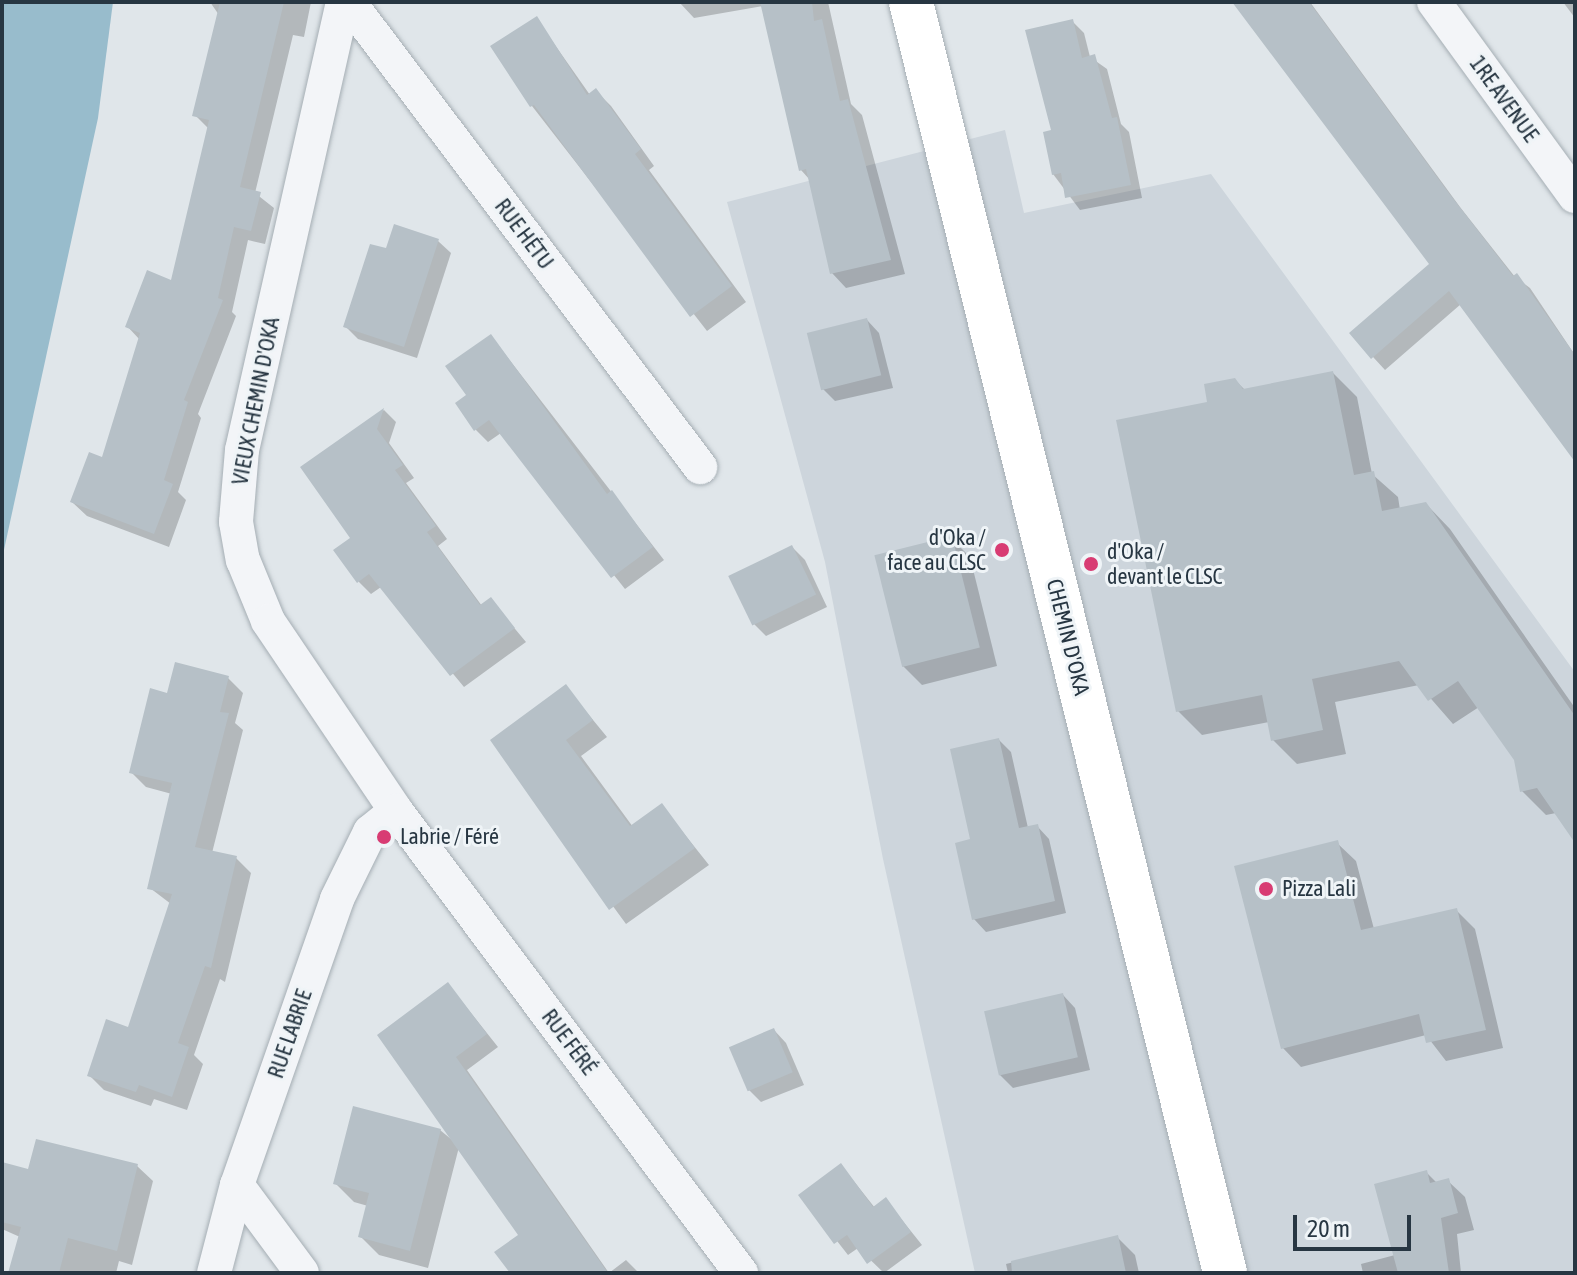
<!DOCTYPE html>
<meta charset="utf-8">
<style>
body{margin:0}
#map{position:relative;width:1577px;height:1275px;overflow:hidden;background:#e0e6ea;font-family:"Asap Condensed",sans-serif}
div>[style]{position:absolute}
[style*='--x']{left:calc(var(--x)*1px);top:calc(var(--y)*1px);width:calc(var(--w)*1px);rotate:calc(var(--a)*1deg)}
.built>*{inset:0;background:#cdd5dc}
.water>*{inset:0;background:#98bccc}
.shadow>*{inset:0;background:#0003}
.building>*{inset:0;background:#b6c0c7;transform-origin:0 0}
.roads{filter:drop-shadow(0 0 2px #a5aeb4) drop-shadow(0 0 2px #a5aeb4)}
.street>*{height:34px;margin:-17px;padding:0 17px;transform-origin:17px;border-radius:17px;background:#f3f5f8}
.secondary>*{height:44px;margin:-22px;padding:0 22px;transform-origin:22px;border-radius:22px;background:#fff}
.dots>*{width:22px;height:22px;translate:-50% -50%;box-sizing:border-box;border:4px solid #eff4f7;border-radius:50%}
span{translate:-50% -50%;white-space:nowrap;text-align:center;line-height:1.15;-webkit-text-stroke:6px #eff4f7;paint-order:stroke}
.street-label{font-size:22px;color:#273642}
.poi-label{font-size:22px;color:#273642}
.right{translate:-100% -50%;text-align:right}
.left{translate:0 -50%;text-align:left}
.frame{position:absolute;inset:0;border:4px solid #273642;pointer-events:none}
.scale{position:absolute;left:1293px;top:1215px;width:118px;height:36px;box-sizing:border-box;border:4px solid #273642;border-top:0;padding-left:10px;font-size:24px;line-height:28px;white-space:nowrap;color:#273642;-webkit-text-stroke:6px #eff4f7;paint-order:stroke}
</style>
<div id="map">
<div class="built">
<i style="clip-path:polygon(1005px 130px,1024px 213px,1211px 174px,1575px 672px,1575px 1273px,975px 1273px,883px 859px,825px 562px,727px 202px)"></i>
</div>
<div class="water">
<i style="clip-path:polygon(2px 2px,113px 2px,98px 118px,2px 559px)"></i>
</div>
<div class="shadow">
<i style="clip-path:polygon(210px 2px,311px 2px,304px 37px,293px 35px,255px 193px,274px 208px,265px 244px,248px 240px,232px 312px,236px 316px,198px 414px,201px 418px,178px 492px,186px 500px,169px 547px,87px 516px,72px 502px,103px 460px,140px 340px,127px 326px,173px 282px,209px 129px,195px 115px,219px 15px)"></i>
<i style="clip-path:polygon(828px 2px,851px 104px,862px 115px,905px 274px,846px 288px,832px 273px,810px 180px,801px 170px,763px 6px,694px 18px,679px 2px)"></i>
<i style="clip-path:polygon(1234px 2px,1310px 2px,1460px 207px,1515px 277px,1530px 288px,1575px 355px,1575px 459px,1461px 304px,1385px 370px,1351px 333px,1432px 264px)"></i>
<i style="clip-path:polygon(1563px 2px,1575px 2px,1575px 18px)"></i>
<i style="clip-path:polygon(536px 18px,590px 95px,596px 91px,611px 106px,654px 166px,649px 170px,746px 302px,707px 331px,532px 106px)"></i>
<i style="clip-path:polygon(1072px 21px,1084px 33px,1090px 57px,1107px 69px,1121px 124px,1129px 132px,1142px 198px,1080px 210px,1053px 174px,1053px 132px)"></i>
<i style="clip-path:polygon(438px 241px,451px 253px,417px 358px,358px 339px,345px 326px,387px 251px)"></i>
<i style="clip-path:polygon(867px 320px,879px 333px,893px 388px,835px 401px,823px 389px)"></i>
<i style="clip-path:polygon(491px 336px,664px 560px,625px 589px,501px 433px,488px 442px,476px 430px,469px 396px)"></i>
<i style="clip-path:polygon(1333px 373px,1357px 397px,1372px 474px,1398px 497px,1400px 510px,1426px 504px,1450px 529px,1575px 708px,1575px 836px,1556px 813px,1546px 815px,1522px 791px,1516px 760px,1479px 707px,1453px 724px,1419px 685px,1335px 702px,1346px 754px,1297px 764px,1273px 740px,1269px 722px,1202px 735px,1178px 711px,1210px 404px,1235px 380px,1245px 390px)"></i>
<i style="clip-path:polygon(384px 410px,396px 422px,389px 443px,414px 478px,406px 483px,447px 539px,438px 546px,482px 606px,491px 600px,526px 642px,464px 687px,381px 587px,371px 594px,359px 582px,353px 538px,303px 468px)"></i>
<i style="clip-path:polygon(951px 538px,970px 557px,997px 666px,922px 685px,903px 666px)"></i>
<i style="clip-path:polygon(792px 547px,805px 560px,827px 607px,766px 636px,754px 624px)"></i>
<i style="clip-path:polygon(228px 678px,243px 693px,235px 723px,243px 730px,212px 853px,236px 858px,251px 873px,225px 982px,220px 979px,194px 1055px,203px 1064px,187px 1110px,154px 1099px,151px 1106px,104px 1090px,89px 1075px,129px 1029px,171px 904px,150px 888px,172px 794px,146px 787px,131px 772px,168px 696px)"></i>
<i style="clip-path:polygon(566px 687px,607px 737px,581px 756px,633px 827px,662px 806px,709px 865px,626px 924px,492px 741px)"></i>
<i style="clip-path:polygon(999px 740px,1011px 752px,1028px 828px,1037px 826px,1049px 839px,1066px 913px,986px 932px,974px 919px)"></i>
<i style="clip-path:polygon(1337px 843px,1356px 861px,1374px 929px,1456px 910px,1475px 929px,1503px 1048px,1446px 1061px,1426px 1035px,1301px 1067px,1283px 1048px)"></i>
<i style="clip-path:polygon(448px 984px,498px 1047px,467px 1070px,609px 1273px,626px 1260px,639px 1273px,512px 1273px,521px 1235px,459px 1147px,428px 1268px,379px 1255px,360px 1236px,368px 1206px,354px 1202px,335px 1183px,440px 1130px,457px 1144px)"></i>
<i style="clip-path:polygon(1063px 995px,1075px 1008px,1090px 1070px,1013px 1088px,1000px 1075px)"></i>
<i style="clip-path:polygon(774px 1030px,786px 1043px,804px 1085px,761px 1102px,748px 1089px)"></i>
<i style="clip-path:polygon(841px 1165px,875px 1208px,886px 1200px,922px 1245px,884px 1273px,858px 1248px,848px 1255px,801px 1195px)"></i>
<i style="clip-path:polygon(137px 1166px,153px 1181px,132px 1265px,119px 1261px,116px 1273px,10px 1273px,20px 1237px,2px 1229px,2px 1172px)"></i>
<i style="clip-path:polygon(1426px 1172px,1438px 1184px,1448px 1181px,1465px 1197px,1474px 1230px,1457px 1234px,1461px 1273px,1363px 1273px,1361px 1264px,1395px 1255px)"></i>
<i style="clip-path:polygon(1117px 1237px,1135px 1255px,1139px 1273px,1008px 1273px,1006px 1264px)"></i>
</div>
<div class="building">
<i style="clip-path:polygon(220px 2px,284px 2px,240px 187px,261px 192px,251px 231px,234px 227px,218px 298px,223px 300px,184px 400px,188px 402px,164px 480px,173px 484px,154px 534px,70px 502px,89px 452px,102px 457px,140px 333px,125px 327px,147px 270px,171px 280px,209px 120px,192px 116px)"></i>
<i style="clip-path:polygon(760px 2px,812px 2px,814px 21px,822px 19px,840px 101px,848px 99px,891px 260px,830px 274px,806px 169px,799px 171px)"></i>
<i style="clip-path:polygon(1232px 2px,1309px 2px,1448px 192px,1513px 276px,1517px 273px,1575px 355px,1575px 462px,1449px 291px,1371px 359px,1349px 333px,1429px 264px)"></i>
<i style="clip-path:polygon(537px 16px,587px 95px,596px 88px,641px 149px,635px 154px,732px 286px,690px 317px,534px 105px,530px 107px,490px 46px)"></i>
<i style="clip-path:polygon(1073px 19px,1082px 58px,1095px 54px,1112px 118px,1117px 117px,1131px 185px,1065px 198px,1061px 173px,1052px 175px,1043px 132px,1051px 130px,1025px 30px)"></i>
<i style="clip-path:polygon(394px 224px,439px 239px,404px 347px,343px 327px,370px 244px,386px 248px)"></i>
<i style="left:867px;top:318px;width:59px;height:62px;rotate:76deg"></i>
<i style="clip-path:polygon(491px 334px,607px 494px,612px 490px,653px 547px,611px 578px,489px 420px,474px 431px,455px 403px,466px 395px,445px 366px)"></i>
<i style="clip-path:polygon(1333px 371px,1354px 475px,1374px 471px,1382px 511px,1426px 502px,1575px 716px,1575px 843px,1537px 788px,1520px 792px,1514px 760px,1458px 681px,1428px 701px,1399px 661px,1312px 679px,1323px 730px,1271px 741px,1262px 695px,1176px 712px,1116px 420px,1207px 402px,1204px 384px,1235px 378px,1243px 389px)"></i>
<i style="clip-path:polygon(384px 408px,377px 429px,403px 465px,395px 470px,436px 526px,427px 532px,480px 605px,491px 597px,515px 628px,450px 676px,369px 574px,357px 583px,333px 550px,350px 538px,300px 467px)"></i>
<i style="left:952px;top:536px;width:115px;height:80px;rotate:76deg"></i>
<i style="left:792px;top:545px;width:55px;height:71px;rotate:64deg"></i>
<i style="clip-path:polygon(175px 662px,229px 676px,220px 712px,229px 713px,195px 847px,237px 856px,211px 968px,205px 966px,178px 1043px,189px 1047px,172px 1097px,139px 1085px,136px 1092px,87px 1076px,106px 1019px,128px 1027px,172px 894px,147px 889px,172px 783px,129px 773px,150px 688px,167px 693px)"></i>
<i style="clip-path:polygon(566px 684px,593px 720px,566px 740px,630px 826px,662px 803px,695px 848px,609px 910px,490px 740px)"></i>
<i style="clip-path:polygon(999px 738px,1019px 828px,1038px 824px,1055px 901px,972px 920px,955px 843px,970px 839px,950px 749px)"></i>
<i style="clip-path:polygon(1338px 840px,1361px 930px,1457px 908px,1486px 1030px,1426px 1043px,1419px 1014px,1281px 1049px,1234px 866px)"></i>
<i style="clip-path:polygon(448px 982px,487px 1034px,456px 1057px,608px 1273px,510px 1273px,494px 1252px,518px 1235px,377px 1035px)"></i>
<i style="left:1063px;top:993px;width:66px;height:81px;rotate:77deg"></i>
<i style="left:774px;top:1028px;width:48px;height:49px;rotate:67deg"></i>
<i style="clip-path:polygon(353px 1106px,441px 1129px,410px 1251px,358px 1237px,369px 1193px,333px 1184px)"></i>
<i style="clip-path:polygon(36px 1139px,138px 1164px,117px 1251px,68px 1238px,59px 1273px,8px 1273px,21px 1227px,2px 1222px,2px 1162px,28px 1169px)"></i>
<i style="clip-path:polygon(841px 1163px,873px 1207px,886px 1197px,911px 1232px,867px 1264px,847px 1235px,834px 1244px,798px 1195px)"></i>
<i style="clip-path:polygon(1427px 1170px,1430px 1183px,1449px 1178px,1458px 1213px,1441px 1218px,1449px 1273px,1398px 1273px,1374px 1184px)"></i>
<i style="clip-path:polygon(1118px 1235px,1126px 1273px,1012px 1273px,1011px 1261px)"></i>
</div>
<div class="roads">
<div class="street">
<i style="--x:343;--y:2;--w:459;--a:102.7"></i>
<i style="--x:242;--y:450;--w:72;--a:94.8"></i>
<i style="--x:236;--y:522;--w:39;--a:80"></i>
<i style="--x:243;--y:560;--w:66;--a:67.7"></i>
<i style="--x:268;--y:621;--w:229;--a:56"></i>
<i style="--x:396;--y:811;--w:577;--a:53.25"></i>
<i style="--x:349;--y:2;--w:583;--a:52.95"></i>
<i style="--x:1434;--y:2;--w:240;--a:54"></i>
<i style="--x:237;--y:1185;--w:109;--a:53.5"></i>
<i style="--x:214;--y:1273;--w:91;--a:-75.4"></i>
<i style="--x:237;--y:1185;--w:303;--a:-70.7"></i>
<i style="--x:337;--y:899;--w:75;--a:-63.8"></i>
<i style="--x:370;--y:832;--w:33;--a:-39"></i>
</div>
<div class="secondary">
<i style="--x:911;--y:2;--w:1309;--a:76.12"></i>
</div>
</div>
<div class="dots">
<i style="left:1002px;top:550px;background:#d83c73"></i>
<i style="left:1091px;top:564px;background:#d83c73"></i>
<i style="left:384px;top:837px;background:#d83c73"></i>
<i style="left:1266px;top:889px;background:#d83c73"></i>
</div>
<div class="street-label">
<span style="left:1504px;top:99px;rotate:54deg">1RE AVENUE</span>
<span style="left:524px;top:234px;rotate:53deg">RUE HÉTU</span>
<span style="left:256px;top:401px;rotate:-79deg">VIEUX CHEMIN D'OKA</span>
<span style="left:1068px;top:637px;rotate:76deg">CHEMIN D'OKA</span>
<span style="left:290px;top:1034px;rotate:-71deg">RUE LABRIE</span>
<span style="left:569px;top:1042px;rotate:53deg">RUE FÉRÉ</span>
</div>
<div class="poi-label">
<span class="right" style="left:986px;top:550px">d'Oka /<br>face au CLSC</span>
<span class="left" style="left:1107px;top:564px">d'Oka /<br>devant le CLSC</span>
<span class="left" style="left:400px;top:837px">Labrie / Féré</span>
<span class="left" style="left:1282px;top:889px">Pizza Lali</span>
</div>
<div class="frame"></div>
<div class="scale">20 m</div>
</div>
